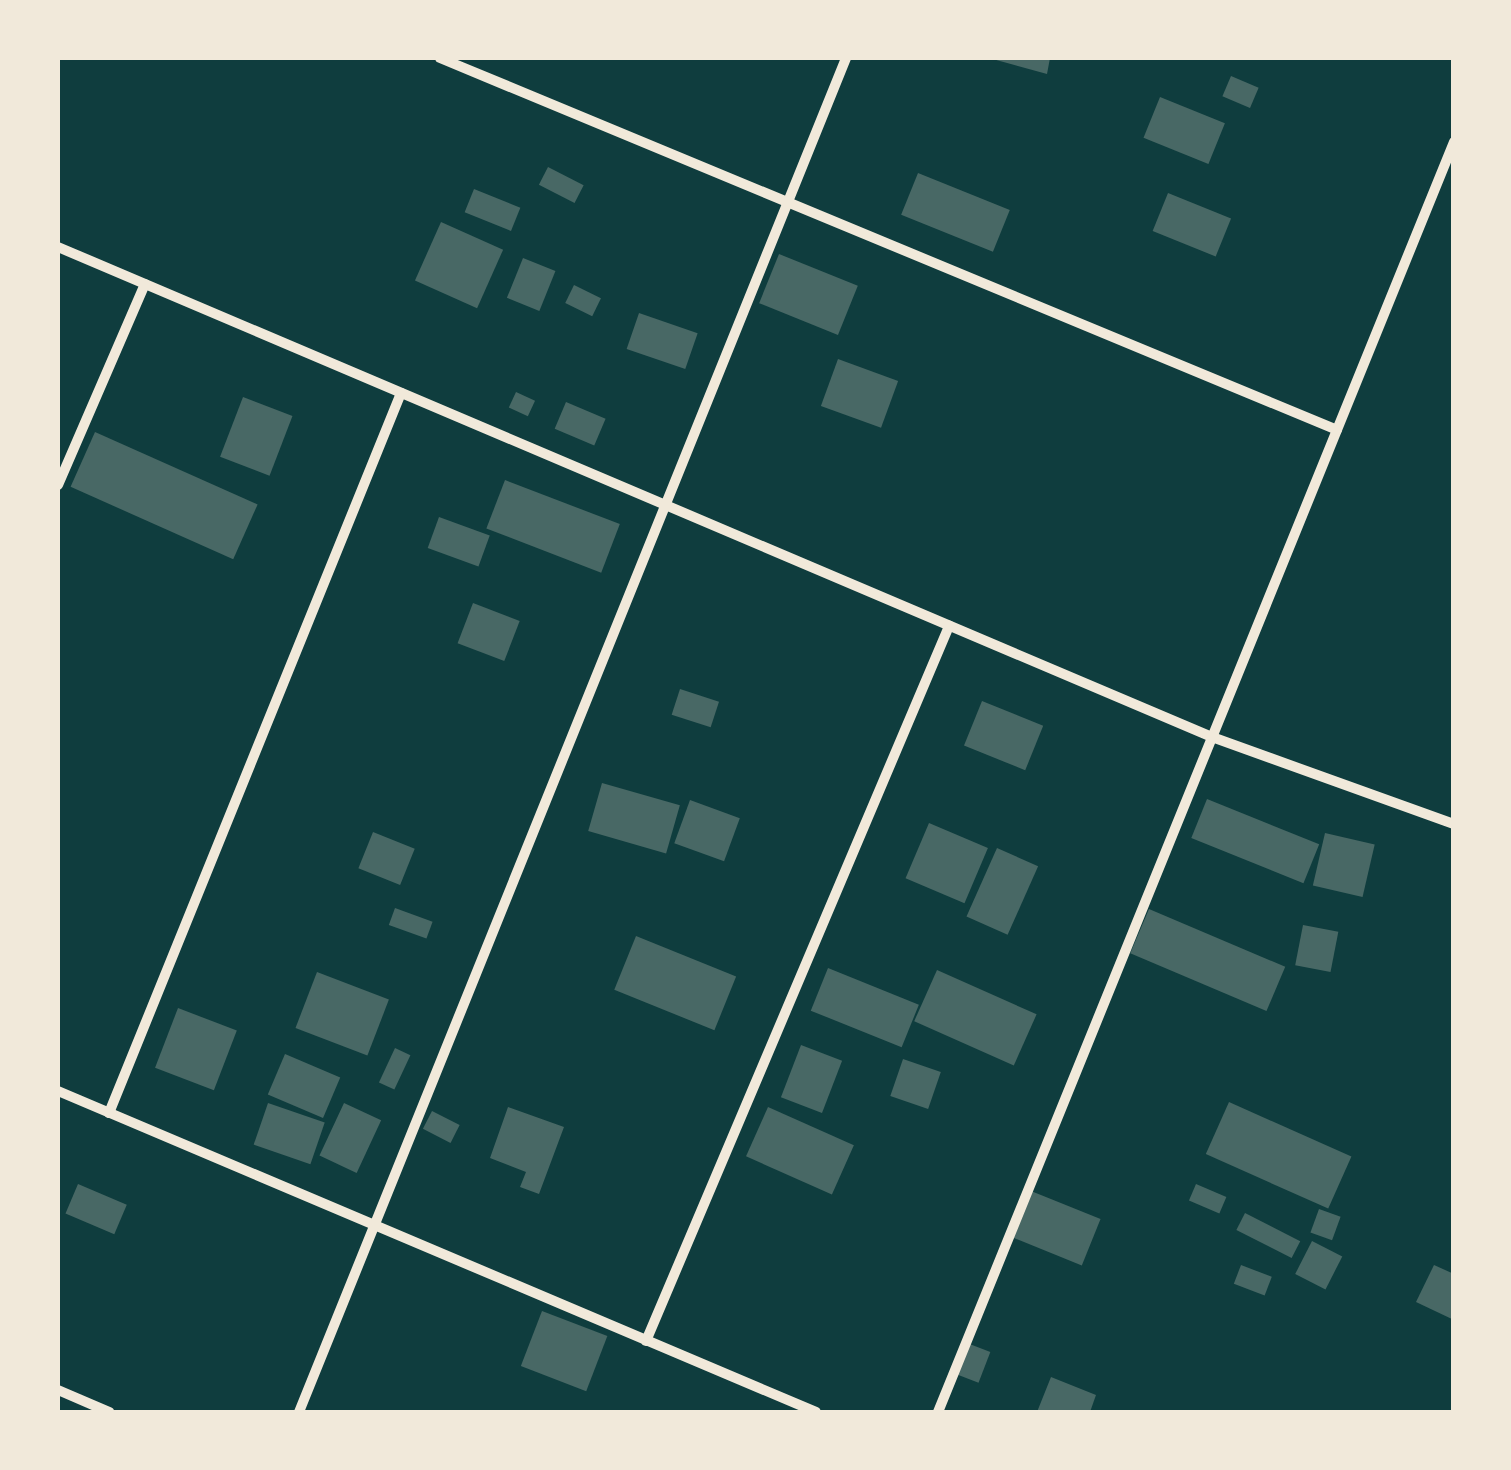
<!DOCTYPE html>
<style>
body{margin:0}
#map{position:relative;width:1511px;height:1470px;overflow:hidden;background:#0f3d3e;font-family:Poppins,sans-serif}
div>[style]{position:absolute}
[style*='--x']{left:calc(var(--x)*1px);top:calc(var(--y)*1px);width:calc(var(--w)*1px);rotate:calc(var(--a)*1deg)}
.building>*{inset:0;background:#486865;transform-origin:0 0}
.minor>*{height:10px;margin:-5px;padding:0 5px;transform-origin:5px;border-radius:5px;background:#f1e9da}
span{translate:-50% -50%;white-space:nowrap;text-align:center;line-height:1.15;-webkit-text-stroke:10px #f1e9da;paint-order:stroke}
.frame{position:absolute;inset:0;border:60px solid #f1e9da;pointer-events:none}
</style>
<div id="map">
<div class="building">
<i style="clip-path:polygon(989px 58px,1050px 58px,1047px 74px)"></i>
<i style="left:1231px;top:76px;width:30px;height:22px;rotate:23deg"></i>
<i style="left:1160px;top:97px;width:70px;height:44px;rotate:22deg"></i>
<i style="left:548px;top:167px;width:40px;height:20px;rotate:27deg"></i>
<i style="left:918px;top:173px;width:99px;height:45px;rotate:22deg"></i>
<i style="left:474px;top:189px;width:50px;height:25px;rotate:22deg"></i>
<i style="left:1168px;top:193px;width:68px;height:41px;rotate:22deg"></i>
<i style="left:441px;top:222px;width:68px;height:64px;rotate:24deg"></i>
<i style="left:779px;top:254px;width:85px;height:53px;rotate:22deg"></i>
<i style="left:523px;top:258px;width:35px;height:43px;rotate:22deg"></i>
<i style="left:574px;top:285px;width:30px;height:20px;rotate:26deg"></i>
<i style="left:639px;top:313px;width:62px;height:38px;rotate:19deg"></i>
<i style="left:838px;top:359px;width:64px;height:50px;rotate:20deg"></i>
<i style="left:516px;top:392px;width:21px;height:17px;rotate:25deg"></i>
<i style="left:243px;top:397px;width:53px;height:64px;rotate:21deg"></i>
<i style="left:566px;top:402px;width:43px;height:29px;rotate:23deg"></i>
<i style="left:95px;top:432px;width:178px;height:60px;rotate:24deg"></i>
<i style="left:505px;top:480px;width:123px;height:52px;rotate:21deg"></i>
<i style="left:439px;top:517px;width:54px;height:33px;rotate:20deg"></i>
<i style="left:473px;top:603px;width:50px;height:43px;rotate:21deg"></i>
<i style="left:680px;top:689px;width:41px;height:27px;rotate:18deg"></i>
<i style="left:982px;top:701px;width:66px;height:48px;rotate:22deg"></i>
<i style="left:602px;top:783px;width:81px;height:50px;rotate:16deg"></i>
<i style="left:1207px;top:799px;width:121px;height:42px;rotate:22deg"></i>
<i style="left:690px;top:800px;width:53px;height:46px;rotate:20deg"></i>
<i style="left:929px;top:823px;width:64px;height:60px;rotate:23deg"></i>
<i style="left:373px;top:832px;width:45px;height:39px;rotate:22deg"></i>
<i style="left:1325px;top:833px;width:51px;height:54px;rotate:13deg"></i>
<i style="left:997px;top:848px;width:45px;height:75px;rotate:24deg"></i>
<i style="left:395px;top:908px;width:40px;height:18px;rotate:20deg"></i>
<i style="left:1149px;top:909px;width:148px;height:48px;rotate:23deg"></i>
<i style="left:1303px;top:925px;width:36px;height:41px;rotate:11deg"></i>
<i style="left:636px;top:936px;width:108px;height:58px;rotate:22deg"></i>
<i style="left:828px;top:968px;width:98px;height:46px;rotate:22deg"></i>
<i style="left:937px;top:970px;width:109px;height:56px;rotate:24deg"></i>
<i style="left:317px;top:972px;width:77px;height:60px;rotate:21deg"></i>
<i style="left:178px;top:1008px;width:63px;height:64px;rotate:21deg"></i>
<i style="left:801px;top:1045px;width:44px;height:56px;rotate:21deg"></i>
<i style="left:395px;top:1048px;width:17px;height:38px;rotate:25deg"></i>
<i style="left:285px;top:1054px;width:60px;height:44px;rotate:23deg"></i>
<i style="left:903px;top:1059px;width:40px;height:39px;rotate:19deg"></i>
<i style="left:1229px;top:1102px;width:134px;height:57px;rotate:24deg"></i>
<i style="left:268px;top:1103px;width:60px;height:44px;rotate:19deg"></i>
<i style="left:344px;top:1103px;width:41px;height:58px;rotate:25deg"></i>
<i style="clip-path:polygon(508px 1107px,564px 1127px,539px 1194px,520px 1187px,526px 1172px,490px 1158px)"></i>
<i style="left:768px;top:1107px;width:94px;height:54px;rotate:24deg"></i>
<i style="left:432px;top:1111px;width:31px;height:20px;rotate:27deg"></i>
<i style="left:78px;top:1184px;width:53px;height:32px;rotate:23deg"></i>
<i style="left:1196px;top:1184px;width:33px;height:18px;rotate:23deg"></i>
<i style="left:1031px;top:1191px;width:75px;height:50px;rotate:22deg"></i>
<i style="left:1319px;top:1209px;width:23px;height:25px;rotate:20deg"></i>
<i style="left:1245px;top:1213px;width:62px;height:19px;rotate:27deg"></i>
<i style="left:1312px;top:1241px;width:34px;height:37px;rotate:27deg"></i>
<i style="left:1241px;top:1265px;width:33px;height:20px;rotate:21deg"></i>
<i style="clip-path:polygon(1434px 1265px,1454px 1274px,1454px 1320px,1416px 1302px)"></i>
<i style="left:542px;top:1311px;width:70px;height:59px;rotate:21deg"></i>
<i style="left:967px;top:1343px;width:25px;height:33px;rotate:21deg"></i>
<i style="clip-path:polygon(1051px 1377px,1096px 1395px,1090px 1412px,1037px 1412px)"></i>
</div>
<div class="minor">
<i style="--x:440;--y:58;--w:971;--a:22.52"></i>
<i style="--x:58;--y:247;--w:1254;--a:23.01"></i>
<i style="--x:1212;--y:737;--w:257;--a:19.8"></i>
<i style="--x:58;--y:485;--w:219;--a:-66.6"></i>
<i style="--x:58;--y:1091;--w:823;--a:22.95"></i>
<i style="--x:109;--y:1113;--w:777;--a:-67.92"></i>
<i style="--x:646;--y:1341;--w:777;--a:-67.03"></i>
<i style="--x:58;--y:1390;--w:56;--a:23.3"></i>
<i style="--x:299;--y:1412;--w:1460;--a:-68"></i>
<i style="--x:938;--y:1412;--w:1371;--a:-67.89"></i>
</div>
<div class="frame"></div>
</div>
